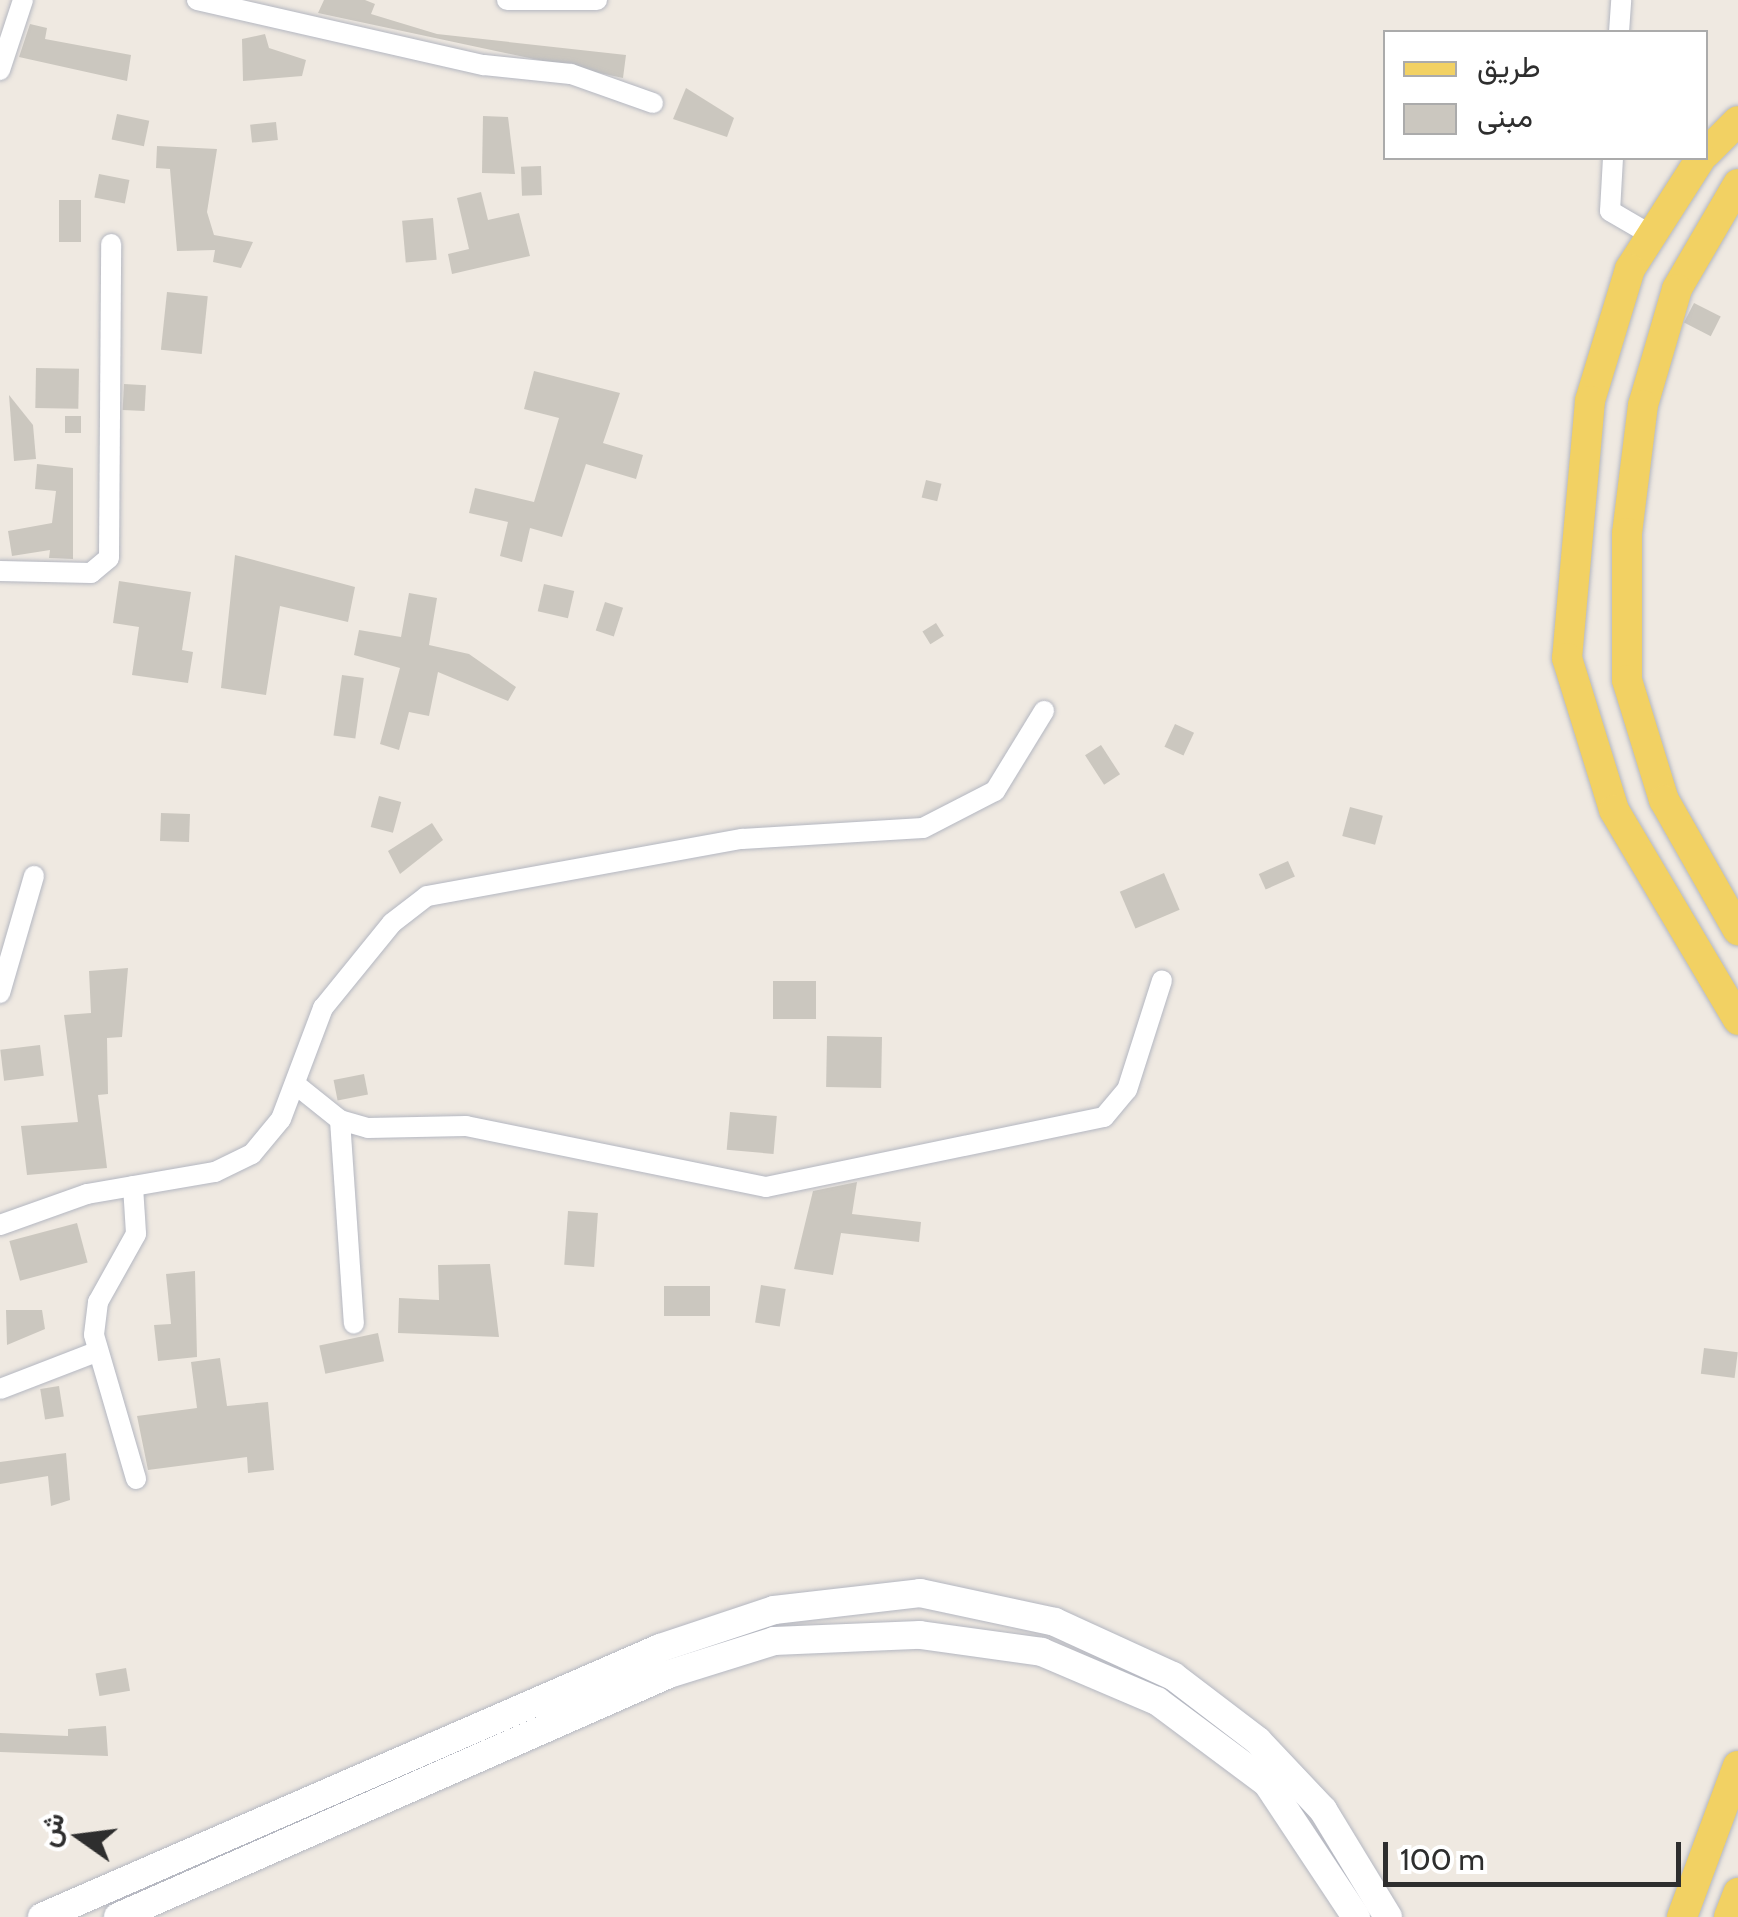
<!DOCTYPE html>
<meta charset="utf-8">
<style>
body{margin:0}
#map{position:relative;width:1738px;height:1917px;overflow:hidden;background:#efe9e1;font-family:Cabin,Vazirmatn,sans-serif}
div>[style]{position:absolute}
[style*='--x']{left:calc(var(--x)*1px);top:calc(var(--y)*1px);width:calc(var(--w)*1px);rotate:calc(var(--a)*1deg)}
.building>*{inset:0;background:#cbc7bf;transform-origin:0 0}
.roads{filter:drop-shadow(0 0 2px #b4b7c1) drop-shadow(0 0 2px #b4b7c1)}
.minor>*{height:20px;margin:-10px;padding:0 10px;transform-origin:10px;border-radius:10px;background:#fff}
.secondary>*{height:28px;margin:-14px;padding:0 14px;transform-origin:14px;border-radius:14px;background:#fff}
.primary>*{height:30px;margin:-15px;padding:0 15px;transform-origin:15px;border-radius:15px;background:#f2d163}
span{translate:-50% -50%;white-space:nowrap;text-align:center;line-height:1.15;-webkit-text-stroke:8px #fff;paint-order:stroke}
.legend{position:absolute;left:1383px;top:30px;width:325px;height:130px;box-sizing:border-box;background:#fff;border:2px solid #ababab;margin:0;padding:12px 18px;list-style:none;font-size:30px;color:#2e2e2e}
.legend li{display:flex;align-items:center;gap:20px;height:50px}
.legend b{width:50px;border:2px solid #ababab}
.north{position:absolute;left:30px;top:1787px;width:100px;height:100px;-webkit-text-stroke:8px #fff;paint-order:stroke;rotate:284deg;font-size:28px;font-weight:700;line-height:40px;text-align:center;color:#2e2e2e}
.north::after{content:'';display:block;margin:auto;width:35px;height:45px;background:#2e2e2e;clip-path:polygon(50% 0,100% 100%,50% 72%,0 100%)}
.scale{position:absolute;left:1383px;top:1842px;width:298px;height:45px;box-sizing:border-box;border:5px solid #2e2e2e;border-top:0;padding-left:12px;font-size:30px;line-height:35px;white-space:nowrap;color:#2e2e2e;-webkit-text-stroke:8px #fff;paint-order:stroke}
</style>
<div id="map">
<div class="building">
<i style="clip-path:polygon(324px 0,365px 0,375px 4px,371px 14px,437px 34px,626px 55px,623px 78px,318px 13px)"></i>
<i style="clip-path:polygon(30px 24px,47px 28px,45px 39px,131px 55px,127px 81px,19px 57px)"></i>
<i style="clip-path:polygon(265px 34px,269px 48px,306px 60px,302px 76px,243px 81px,242px 39px)"></i>
<i style="clip-path:polygon(686px 88px,734px 118px,727px 137px,673px 119px)"></i>
<i style="left:117px;top:114px;width:33px;height:26px;rotate:12deg"></i>
<i style="clip-path:polygon(483px 116px,508px 117px,515px 174px,482px 173px)"></i>
<i style="left:276px;top:122px;width:18px;height:26px;rotate:84deg"></i>
<i style="clip-path:polygon(157px 146px,217px 149px,207px 212px,214px 235px,253px 242px,241px 268px,213px 262px,215px 250px,177px 251px,170px 169px,156px 168px)"></i>
<i style="left:541px;top:166px;width:29px;height:20px;rotate:88deg"></i>
<i style="left:99px;top:174px;width:31px;height:24px;rotate:11deg"></i>
<i style="clip-path:polygon(481px 192px,488px 220px,519px 213px,530px 256px,452px 274px,448px 254px,469px 249px,457px 198px)"></i>
<i style="left:59px;top:200px;width:22px;height:42px"></i>
<i style="left:433px;top:218px;width:42px;height:31px;rotate:85deg"></i>
<i style="left:167px;top:292px;width:41px;height:58px;rotate:6deg"></i>
<i style="left:1694px;top:303px;width:30px;height:22px;rotate:27deg"></i>
<i style="left:36px;top:368px;width:43px;height:40px;rotate:1deg"></i>
<i style="clip-path:polygon(534px 371px,620px 393px,603px 443px,643px 455px,636px 479px,586px 464px,562px 537px,530px 528px,522px 562px,500px 556px,508px 522px,469px 513px,475px 488px,534px 502px,559px 418px,524px 409px)"></i>
<i style="left:124px;top:384px;width:22px;height:26px;rotate:3deg"></i>
<i style="clip-path:polygon(9px 395px,33px 425px,36px 459px,14px 461px)"></i>
<i style="left:81px;top:416px;width:17px;height:16px;rotate:90deg"></i>
<i style="clip-path:polygon(37px 464px,73px 468px,73px 559px,49px 558px,50px 550px,12px 556px,8px 531px,52px 523px,56px 491px,35px 489px)"></i>
<i style="left:926px;top:480px;width:16px;height:18px;rotate:14deg"></i>
<i style="clip-path:polygon(235px 555px,355px 587px,348px 622px,280px 606px,266px 695px,221px 688px)"></i>
<i style="clip-path:polygon(119px 581px,191px 592px,182px 650px,193px 652px,188px 683px,132px 675px,139px 627px,113px 623px)"></i>
<i style="left:544px;top:584px;width:31px;height:28px;rotate:13deg"></i>
<i style="clip-path:polygon(409px 593px,437px 598px,429px 645px,469px 654px,516px 687px,508px 701px,438px 672px,429px 716px,409px 712px,399px 750px,380px 744px,400px 668px,354px 655px,359px 630px,401px 637px)"></i>
<i style="left:605px;top:602px;width:19px;height:30px;rotate:18deg"></i>
<i style="left:936px;top:623px;width:15px;height:16px;rotate:58deg"></i>
<i style="left:342px;top:675px;width:22px;height:61px;rotate:8deg"></i>
<i style="left:1175px;top:724px;width:21px;height:25px;rotate:25deg"></i>
<i style="left:1101px;top:745px;width:35px;height:19px;rotate:57deg"></i>
<i style="left:379px;top:796px;width:23px;height:32px;rotate:15deg"></i>
<i style="left:1350px;top:807px;width:34px;height:30px;rotate:15deg"></i>
<i style="left:161px;top:813px;width:29px;height:28px;rotate:2deg"></i>
<i style="clip-path:polygon(432px 823px,443px 840px,400px 874px,388px 851px)"></i>
<i style="left:1288px;top:861px;width:17px;height:32px;rotate:66deg"></i>
<i style="left:1164px;top:873px;width:40px;height:48px;rotate:67deg"></i>
<i style="clip-path:polygon(128px 968px,122px 1037px,107px 1038px,108px 1094px,98px 1095px,107px 1168px,27px 1175px,21px 1126px,78px 1122px,64px 1015px,91px 1013px,89px 971px)"></i>
<i style="left:773px;top:981px;width:43px;height:38px"></i>
<i style="left:827px;top:1036px;width:55px;height:51px;rotate:1deg"></i>
<i style="left:40px;top:1045px;width:31px;height:40px;rotate:83deg"></i>
<i style="left:364px;top:1074px;width:21px;height:31px;rotate:79deg"></i>
<i style="left:730px;top:1112px;width:47px;height:38px;rotate:5deg"></i>
<i style="clip-path:polygon(857px 1182px,852px 1214px,921px 1222px,919px 1242px,841px 1233px,833px 1275px,794px 1269px,813px 1191px)"></i>
<i style="left:568px;top:1211px;width:30px;height:54px;rotate:4deg"></i>
<i style="left:77px;top:1223px;width:41px;height:70px;rotate:75deg"></i>
<i style="clip-path:polygon(490px 1264px,499px 1337px,398px 1333px,399px 1298px,439px 1300px,438px 1265px)"></i>
<i style="clip-path:polygon(195px 1271px,197px 1357px,158px 1361px,154px 1325px,171px 1324px,166px 1274px)"></i>
<i style="left:761px;top:1285px;width:25px;height:38px;rotate:9deg"></i>
<i style="left:664px;top:1286px;width:46px;height:30px"></i>
<i style="clip-path:polygon(6px 1310px,42px 1310px,45px 1329px,7px 1345px)"></i>
<i style="left:378px;top:1333px;width:29px;height:60px;rotate:78deg"></i>
<i style="left:1704px;top:1348px;width:34px;height:26px;rotate:7deg"></i>
<i style="clip-path:polygon(220px 1358px,227px 1406px,268px 1402px,274px 1470px,248px 1473px,247px 1457px,148px 1470px,137px 1416px,197px 1408px,191px 1362px)"></i>
<i style="left:59px;top:1386px;width:31px;height:19px;rotate:81deg"></i>
<i style="clip-path:polygon(66px 1453px,70px 1500px,51px 1506px,48px 1476px,0 1484px,0 1462px)"></i>
<i style="left:126px;top:1668px;width:23px;height:31px;rotate:80deg"></i>
<i style="clip-path:polygon(106px 1726px,108px 1756px,0 1752px,0 1733px,68px 1736px,68px 1729px)"></i>
</div>
<div class="roads">
<div class="minor">
<i style="--x:197;--y:0;--w:294;--a:12.8"></i>
<i style="--x:484;--y:65;--w:87;--a:5.9"></i>
<i style="--x:571;--y:74;--w:87;--a:19.5"></i>
<i style="--x:507;--y:0;--w:90;--a:0"></i>
<i style="--x:1619;--y:32;--w:32;--a:-86"></i>
<i style="--x:0;--y:70;--w:74;--a:-71.8"></i>
<i style="--x:1613;--y:158;--w:53;--a:93.2"></i>
<i style="--x:1610;--y:211;--w:48;--a:30.3"></i>
<i style="--x:0;--y:571;--w:91;--a:1.3"></i>
<i style="--x:91;--y:573;--w:23;--a:-40"></i>
<i style="--x:109;--y:558;--w:314;--a:-89.6"></i>
<i style="--x:0;--y:993;--w:122;--a:-73.8"></i>
<i style="--x:295;--y:1084;--w:58;--a:38.7"></i>
<i style="--x:340;--y:1120;--w:29;--a:16"></i>
<i style="--x:368;--y:1128;--w:98;--a:-1.2"></i>
<i style="--x:466;--y:1126;--w:306;--a:11.5"></i>
<i style="--x:766;--y:1187;--w:345;--a:-11.7"></i>
<i style="--x:1104;--y:1117;--w:35;--a:-50"></i>
<i style="--x:1127;--y:1090;--w:115;--a:-72.3"></i>
<i style="--x:340;--y:1120;--w:204;--a:86.1"></i>
<i style="--x:133;--y:1186;--w:48;--a:86.4"></i>
<i style="--x:136;--y:1234;--w:78;--a:119.2"></i>
<i style="--x:98;--y:1302;--w:33;--a:97"></i>
<i style="--x:94;--y:1335;--w:150;--a:73.7"></i>
<i style="--x:0;--y:1225;--w:92;--a:-19.6"></i>
<i style="--x:87;--y:1194;--w:130;--a:-9.8"></i>
<i style="--x:215;--y:1172;--w:41;--a:-25.9"></i>
<i style="--x:252;--y:1154;--w:45;--a:-50.4"></i>
<i style="--x:281;--y:1119;--w:119;--a:-69.3"></i>
<i style="--x:323;--y:1008;--w:109;--a:-50.9"></i>
<i style="--x:392;--y:923;--w:44;--a:-37.6"></i>
<i style="--x:427;--y:896;--w:320;--a:-10.3"></i>
<i style="--x:742;--y:839;--w:181;--a:-3.5"></i>
<i style="--x:923;--y:828;--w:81;--a:-27.2"></i>
<i style="--x:995;--y:791;--w:94;--a:-58.5"></i>
<i style="--x:0;--y:1389;--w:103;--a:-21.1"></i>
</div>
<div class="secondary">
<i style="--x:42;--y:1917;--w:674;--a:-23.52"></i>
<i style="--x:660;--y:1648;--w:120;--a:-18.4"></i>
<i style="--x:774;--y:1610;--w:147;--a:-6.6"></i>
<i style="--x:920;--y:1593;--w:138;--a:12.1"></i>
<i style="--x:1055;--y:1622;--w:130;--a:24.6"></i>
<i style="--x:1173;--y:1676;--w:107;--a:37.4"></i>
<i style="--x:1258;--y:1741;--w:95;--a:46.7"></i>
<i style="--x:1323;--y:1810;--w:125;--a:58.7"></i>
<i style="--x:118;--y:1917;--w:602;--a:-23.8"></i>
<i style="--x:669;--y:1674;--w:110;--a:-17.4"></i>
<i style="--x:774;--y:1641;--w:146;--a:-2.4"></i>
<i style="--x:920;--y:1635;--w:123;--a:7.9"></i>
<i style="--x:1042;--y:1652;--w:125;--a:23.1"></i>
<i style="--x:1157;--y:1701;--w:137;--a:36.7"></i>
<i style="--x:1267;--y:1783;--w:161;--a:56.4"></i>
</div>
<div class="primary">
<i style="--x:1706;--y:153;--w:45;--a:-45"></i>
<i style="--x:1701;--y:158;--w:132;--a:122.6"></i>
<i style="--x:1630;--y:269;--w:138;--a:106.9"></i>
<i style="--x:1590;--y:401;--w:258;--a:95.1"></i>
<i style="--x:1567;--y:658;--w:159;--a:72.8"></i>
<i style="--x:1614;--y:810;--w:244;--a:59.4"></i>
<i style="--x:1738;--y:184;--w:121;--a:120.2"></i>
<i style="--x:1677;--y:289;--w:121;--a:106.3"></i>
<i style="--x:1643;--y:405;--w:129;--a:97.1"></i>
<i style="--x:1627;--y:533;--w:147;--a:90"></i>
<i style="--x:1627;--y:680;--w:126;--a:72.9"></i>
<i style="--x:1664;--y:800;--w:150;--a:60.4"></i>
<i style="--x:1682;--y:1917;--w:161;--a:-69.7"></i>
<i style="--x:1729;--y:1917;--w:26;--a:-69"></i>
</div>
</div>
<ul class="legend">
<li><b style="height:12px;background:#f2d163"></b>طريق</li>
<li><b style="height:28px;background:#cbc7bf"></b>مبنى</li>
</ul>
<div class="north">ش</div>
<div class="scale">100 m</div>
</div>
